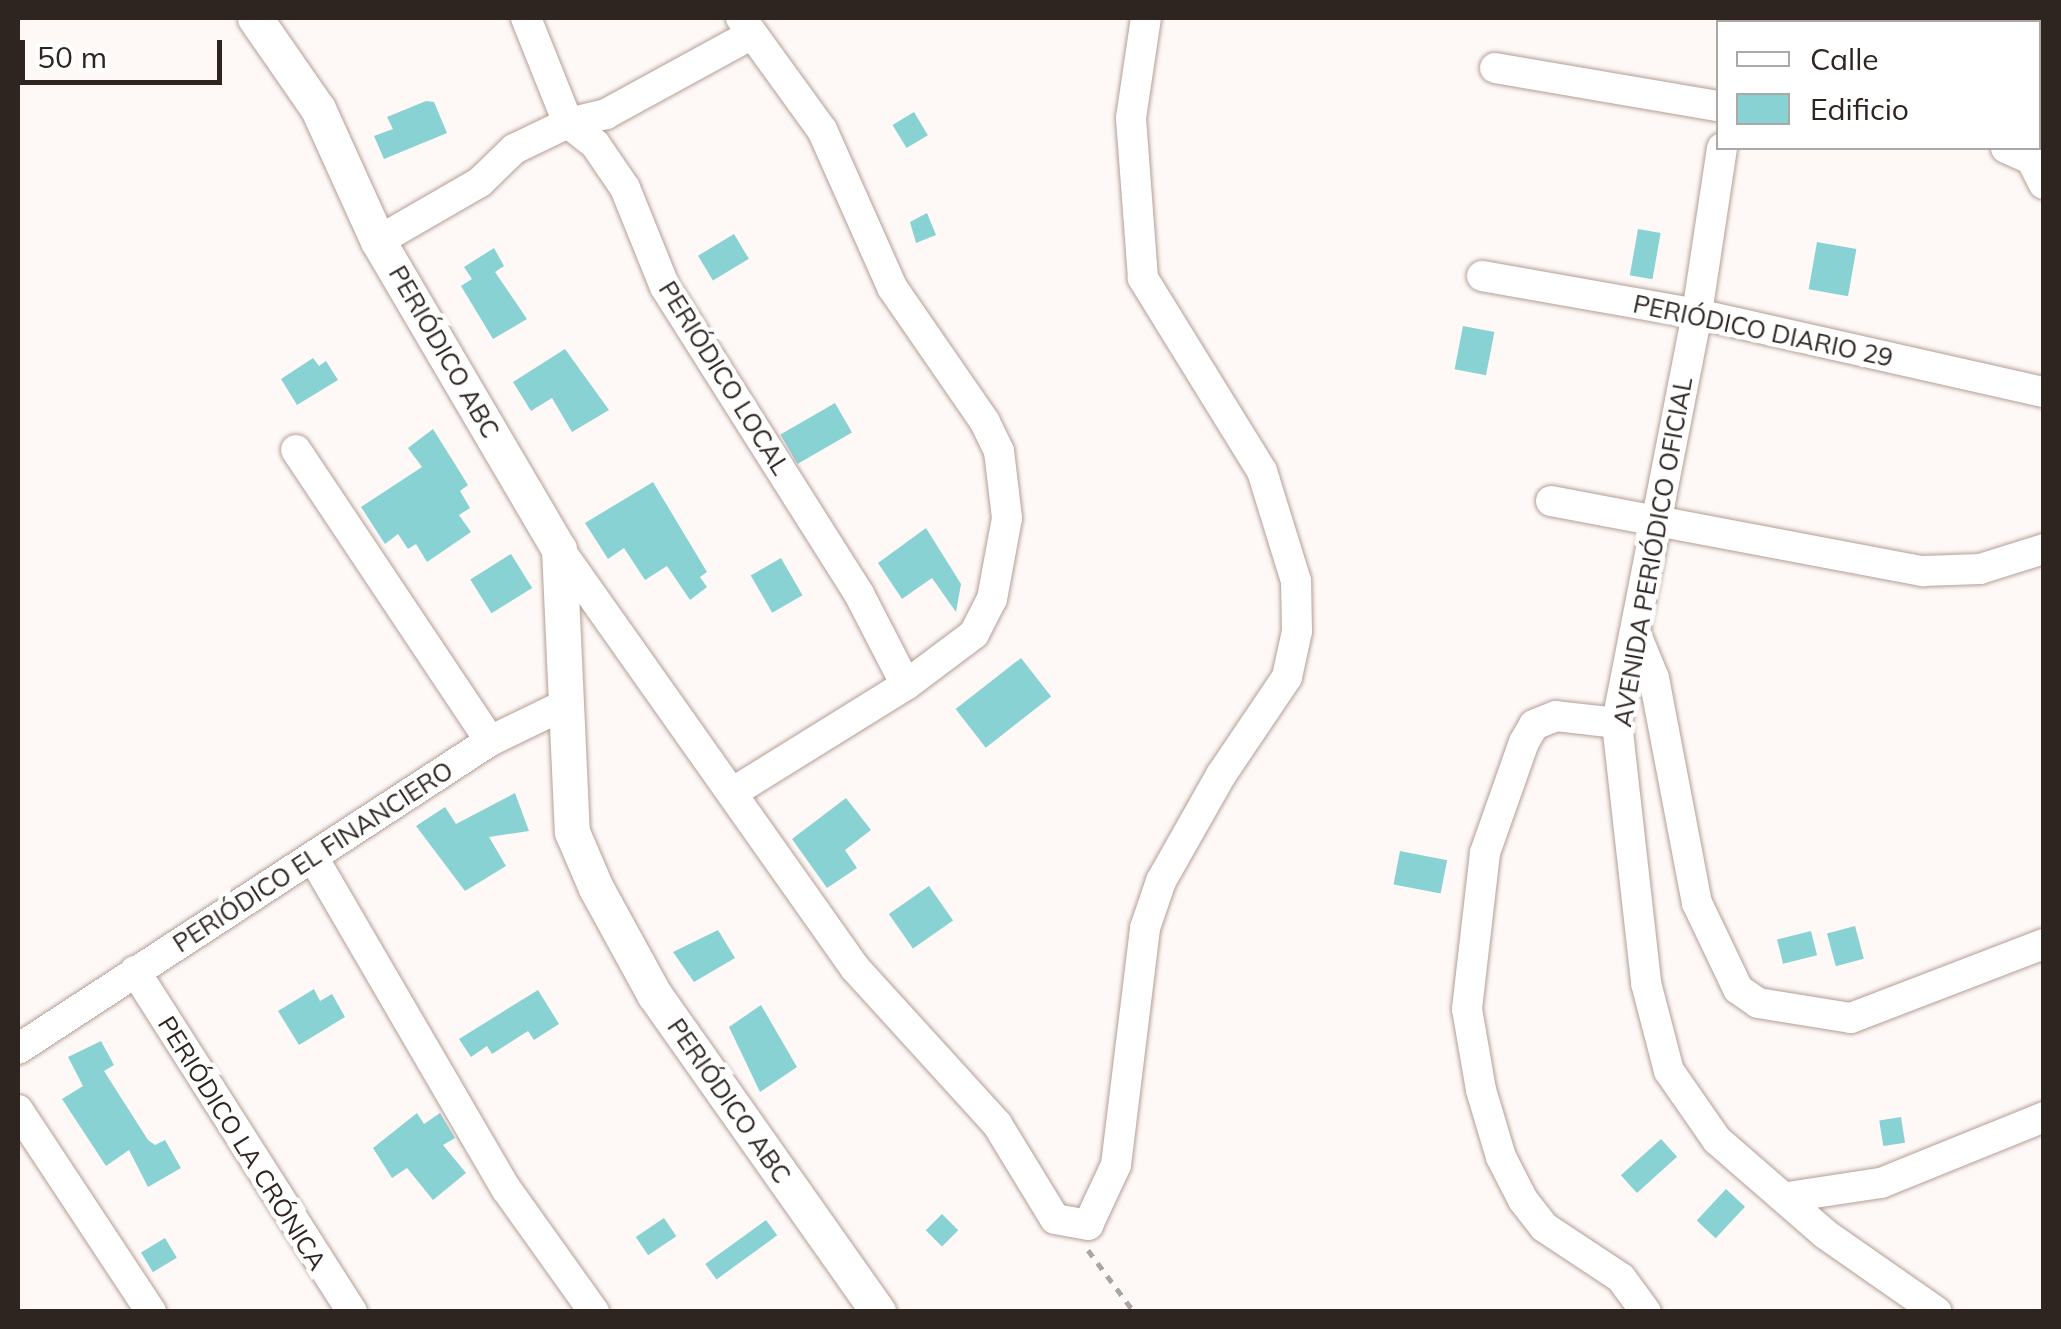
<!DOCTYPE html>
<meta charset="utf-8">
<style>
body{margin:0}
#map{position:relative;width:2061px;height:1329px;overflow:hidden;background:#fef9f7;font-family:Mulish,sans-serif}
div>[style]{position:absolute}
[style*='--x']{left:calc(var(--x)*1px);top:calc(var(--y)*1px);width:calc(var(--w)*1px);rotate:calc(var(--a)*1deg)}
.building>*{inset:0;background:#89d2d4;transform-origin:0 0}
.path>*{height:5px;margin-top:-2.5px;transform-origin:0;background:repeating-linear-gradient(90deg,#aca5a3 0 8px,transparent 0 16px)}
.roads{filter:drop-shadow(0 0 2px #b49e95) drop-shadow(0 0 2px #b49e95)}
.minor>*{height:30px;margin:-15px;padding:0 15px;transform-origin:15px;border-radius:15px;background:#fff}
.tertiary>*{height:35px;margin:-17.5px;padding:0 17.5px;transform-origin:17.5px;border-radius:17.5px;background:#fff}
span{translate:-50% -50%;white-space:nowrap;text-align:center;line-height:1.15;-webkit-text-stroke:9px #fff;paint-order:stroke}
.street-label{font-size:25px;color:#2e2521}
.frame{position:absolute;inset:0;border:20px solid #2e2521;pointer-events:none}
.legend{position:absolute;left:1716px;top:20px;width:325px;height:130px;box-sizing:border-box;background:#fff;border:2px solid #aba8a6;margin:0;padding:12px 18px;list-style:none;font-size:30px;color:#2e2521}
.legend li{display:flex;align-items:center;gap:20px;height:50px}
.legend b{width:50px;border:2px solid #aba8a6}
.scale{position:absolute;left:20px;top:40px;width:202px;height:45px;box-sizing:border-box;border:5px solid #2e2521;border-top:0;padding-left:12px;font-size:30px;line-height:35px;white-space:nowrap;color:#2e2521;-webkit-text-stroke:8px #fff;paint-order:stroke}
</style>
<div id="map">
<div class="building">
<i style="clip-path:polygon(426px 101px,434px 102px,447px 133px,384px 159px,374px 136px,393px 129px,387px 117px)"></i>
<i style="left:914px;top:112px;width:27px;height:25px;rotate:59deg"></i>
<i style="clip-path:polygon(927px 213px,936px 235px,916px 243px,910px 222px)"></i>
<i style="left:1638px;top:229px;width:23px;height:47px;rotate:10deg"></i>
<i style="left:734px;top:234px;width:29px;height:42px;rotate:59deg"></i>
<i style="left:1817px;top:242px;width:40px;height:48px;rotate:10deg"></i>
<i style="clip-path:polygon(494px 248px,504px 266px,495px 272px,527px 319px,493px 339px,461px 286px,472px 279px,464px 267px)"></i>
<i style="left:1463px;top:326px;width:32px;height:44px;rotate:11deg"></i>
<i style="clip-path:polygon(565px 349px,609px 410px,572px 432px,552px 398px,531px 411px,513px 382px)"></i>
<i style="clip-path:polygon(313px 358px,319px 366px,326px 361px,338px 380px,297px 405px,281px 379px)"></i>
<i style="left:835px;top:403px;width:34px;height:63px;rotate:60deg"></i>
<i style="clip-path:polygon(433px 429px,468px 485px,460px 491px,470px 508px,459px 515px,471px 532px,427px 562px,416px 544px,408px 549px,398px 534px,385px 544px,361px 507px,422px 467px,408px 448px)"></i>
<i style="clip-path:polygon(653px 482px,707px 572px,700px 577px,707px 587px,690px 600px,667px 566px,645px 580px,624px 548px,608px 559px,585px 523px)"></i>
<i style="clip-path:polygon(926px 528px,961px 584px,956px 612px,932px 578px,902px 599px,878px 563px)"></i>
<i style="left:511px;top:554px;width:40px;height:48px;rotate:58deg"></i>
<i style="left:781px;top:558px;width:43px;height:35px;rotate:60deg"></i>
<i style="left:1021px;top:658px;width:49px;height:83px;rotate:52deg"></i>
<i style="clip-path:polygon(515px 793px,529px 831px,489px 837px,506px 866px,465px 891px,416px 826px,445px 807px,456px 824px)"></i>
<i style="clip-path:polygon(846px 798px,871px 830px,845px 850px,857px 868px,827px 888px,792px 839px)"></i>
<i style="left:1400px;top:851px;width:48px;height:34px;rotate:11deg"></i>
<i style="left:929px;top:886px;width:42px;height:49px;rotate:55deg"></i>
<i style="left:1855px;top:926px;width:34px;height:29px;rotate:75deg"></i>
<i style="clip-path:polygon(718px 930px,735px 958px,694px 982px,673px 952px)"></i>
<i style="left:1811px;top:931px;width:25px;height:35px;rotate:76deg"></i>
<i style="clip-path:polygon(314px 989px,320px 1001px,332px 994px,345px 1017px,299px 1045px,278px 1011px)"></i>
<i style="clip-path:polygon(538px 990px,559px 1024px,534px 1040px,528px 1031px,492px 1054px,487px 1046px,471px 1057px,459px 1039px)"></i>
<i style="clip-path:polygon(761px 1005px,797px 1067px,760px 1092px,729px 1027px)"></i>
<i style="clip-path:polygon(101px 1041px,114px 1065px,104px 1071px,148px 1140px,155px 1145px,165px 1140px,181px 1168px,148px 1187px,129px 1150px,106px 1166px,62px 1099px,83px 1086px,68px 1057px)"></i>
<i style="clip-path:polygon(417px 1113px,424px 1124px,440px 1113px,455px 1138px,443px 1145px,466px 1173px,433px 1200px,407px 1168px,392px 1178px,373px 1148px)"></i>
<i style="left:1901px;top:1117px;width:26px;height:22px;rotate:81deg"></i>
<i style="left:1661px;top:1139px;width:24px;height:54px;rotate:48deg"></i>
<i style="left:1726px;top:1189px;width:26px;height:43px;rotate:43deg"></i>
<i style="left:942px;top:1214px;width:23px;height:23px;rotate:45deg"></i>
<i style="left:664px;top:1218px;width:22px;height:34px;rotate:56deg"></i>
<i style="left:766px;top:1220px;width:19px;height:75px;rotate:54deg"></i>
<i style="left:165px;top:1238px;width:23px;height:28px;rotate:59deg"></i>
</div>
<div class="path">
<i style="--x:1088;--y:1250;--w:77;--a:53.4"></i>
</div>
<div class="roads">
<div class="minor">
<i style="--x:526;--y:18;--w:113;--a:68.2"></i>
<i style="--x:568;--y:123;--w:34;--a:38"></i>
<i style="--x:595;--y:144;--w:53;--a:55.7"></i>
<i style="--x:625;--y:188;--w:107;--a:68"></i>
<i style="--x:665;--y:287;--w:363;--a:57.7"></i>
<i style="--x:859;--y:594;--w:102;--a:62.7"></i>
<i style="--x:1743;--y:22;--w:4;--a:-76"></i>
<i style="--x:1495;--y:68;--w:226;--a:9.7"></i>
<i style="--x:1722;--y:148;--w:168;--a:98.6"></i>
<i style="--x:1697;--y:314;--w:417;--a:101.1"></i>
<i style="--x:1617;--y:723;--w:262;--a:83.6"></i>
<i style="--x:1646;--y:983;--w:91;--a:75.4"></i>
<i style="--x:1669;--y:1071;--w:84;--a:55.2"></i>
<i style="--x:1717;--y:1140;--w:143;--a:41"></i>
<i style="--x:1825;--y:1234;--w:136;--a:34.9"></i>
<i style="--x:2006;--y:148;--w:27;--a:24"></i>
<i style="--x:2031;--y:159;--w:28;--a:63"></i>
<i style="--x:378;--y:241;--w:118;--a:-30"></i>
<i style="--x:480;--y:182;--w:47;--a:-44.1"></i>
<i style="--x:514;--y:149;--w:60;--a:-25.7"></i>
<i style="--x:568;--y:123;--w:39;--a:-13"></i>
<i style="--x:606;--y:114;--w:164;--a:-28.7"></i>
<i style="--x:1482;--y:276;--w:218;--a:10"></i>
<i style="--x:1697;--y:314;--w:356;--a:12.7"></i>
<i style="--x:296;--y:450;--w:350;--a:56.3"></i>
<i style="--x:490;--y:741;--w:80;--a:-25.9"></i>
<i style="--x:1551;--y:501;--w:379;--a:10.7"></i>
<i style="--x:1923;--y:571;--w:57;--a:-2"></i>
<i style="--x:1980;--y:569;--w:67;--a:-17.4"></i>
<i style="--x:559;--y:549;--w:513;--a:54.76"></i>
<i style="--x:855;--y:968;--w:211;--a:47.7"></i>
<i style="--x:997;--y:1124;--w:111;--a:58.6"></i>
<i style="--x:1055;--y:1219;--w:34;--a:10"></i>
<i style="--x:1088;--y:1225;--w:66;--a:-65"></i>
<i style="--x:1116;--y:1165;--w:239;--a:-83"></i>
<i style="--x:1145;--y:928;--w:50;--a:-71.2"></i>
<i style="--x:1161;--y:881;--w:122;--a:-60.5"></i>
<i style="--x:1221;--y:775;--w:118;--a:-56"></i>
<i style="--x:1287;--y:677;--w:47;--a:-77.7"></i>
<i style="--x:1297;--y:631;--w:50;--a:-91.1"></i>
<i style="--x:1296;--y:581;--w:115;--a:-107.2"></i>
<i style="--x:1262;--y:471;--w:227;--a:-121.7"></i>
<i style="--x:1143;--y:278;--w:160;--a:-94.3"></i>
<i style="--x:1131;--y:118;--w:101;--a:-81.5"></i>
<i style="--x:1635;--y:632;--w:50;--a:67.6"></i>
<i style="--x:1654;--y:678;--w:229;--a:79.2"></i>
<i style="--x:1697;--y:903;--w:95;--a:64.5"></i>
<i style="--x:1738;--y:989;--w:24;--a:35"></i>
<i style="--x:1758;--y:1003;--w:94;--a:9.2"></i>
<i style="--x:1851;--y:1018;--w:207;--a:-21"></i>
<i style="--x:1617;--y:723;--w:61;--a:-173.5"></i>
<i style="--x:1556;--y:716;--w:24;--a:158"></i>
<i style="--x:1534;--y:725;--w:20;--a:120"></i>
<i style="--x:1524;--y:742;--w:118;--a:109.4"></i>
<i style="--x:1485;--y:853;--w:157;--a:96.6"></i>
<i style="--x:1467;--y:1009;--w:82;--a:80.2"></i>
<i style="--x:1481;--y:1090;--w:70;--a:73.4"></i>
<i style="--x:1501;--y:1157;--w:48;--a:62.9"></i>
<i style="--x:1523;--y:1200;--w:34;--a:52"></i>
<i style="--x:1544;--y:1227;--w:92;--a:33.5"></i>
<i style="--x:1621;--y:1278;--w:42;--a:53.7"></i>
<i style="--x:735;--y:791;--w:201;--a:-31.8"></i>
<i style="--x:906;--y:685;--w:85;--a:-36.9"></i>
<i style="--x:974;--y:634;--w:39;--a:-63"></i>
<i style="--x:992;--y:599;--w:82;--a:-79.5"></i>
<i style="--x:1007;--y:518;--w:67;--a:-96.8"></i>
<i style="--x:999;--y:451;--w:32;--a:-116"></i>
<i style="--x:985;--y:422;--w:164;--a:-124.6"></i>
<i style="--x:892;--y:287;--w:172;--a:-114"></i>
<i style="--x:822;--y:130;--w:138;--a:-125.9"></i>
<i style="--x:314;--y:859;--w:383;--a:59.8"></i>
<i style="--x:507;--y:1190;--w:150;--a:54.5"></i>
<i style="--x:135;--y:971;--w:404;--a:57.5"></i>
<i style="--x:18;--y:1049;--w:564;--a:-33.13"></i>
<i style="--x:18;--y:1110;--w:242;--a:56.6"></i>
<i style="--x:1788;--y:1197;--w:94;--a:-8.6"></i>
<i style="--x:1881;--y:1183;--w:176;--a:-22"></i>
</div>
<div class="tertiary">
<i style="--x:255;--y:18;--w:111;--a:55.3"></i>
<i style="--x:318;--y:109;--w:145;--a:65.6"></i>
<i style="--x:378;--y:241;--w:357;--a:59.6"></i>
<i style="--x:559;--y:549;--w:283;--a:87.4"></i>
<i style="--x:572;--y:832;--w:61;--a:66.8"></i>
<i style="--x:596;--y:888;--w:121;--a:61.3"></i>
<i style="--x:654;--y:994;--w:389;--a:54.8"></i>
</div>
</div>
<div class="street-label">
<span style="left:1763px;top:331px;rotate:12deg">PERIÓDICO DIARIO 29</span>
<span style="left:444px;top:352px;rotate:60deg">PERIÓDICO ABC</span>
<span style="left:724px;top:378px;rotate:58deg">PERIÓDICO LOCAL</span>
<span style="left:1653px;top:552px;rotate:-80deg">AVENIDA PERIÓDICO OFICIAL</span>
<span style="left:313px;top:857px;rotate:-33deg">PERIÓDICO EL FINANCIERO</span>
<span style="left:729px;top:1101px;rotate:55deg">PERIÓDICO ABC</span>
<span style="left:242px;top:1143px;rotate:58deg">PERIÓDICO LA CRÓNICA</span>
</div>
<div class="frame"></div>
<ul class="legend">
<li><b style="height:12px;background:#fff"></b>Calle</li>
<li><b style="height:28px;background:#89d2d4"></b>Edificio</li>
</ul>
<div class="scale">50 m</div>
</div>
